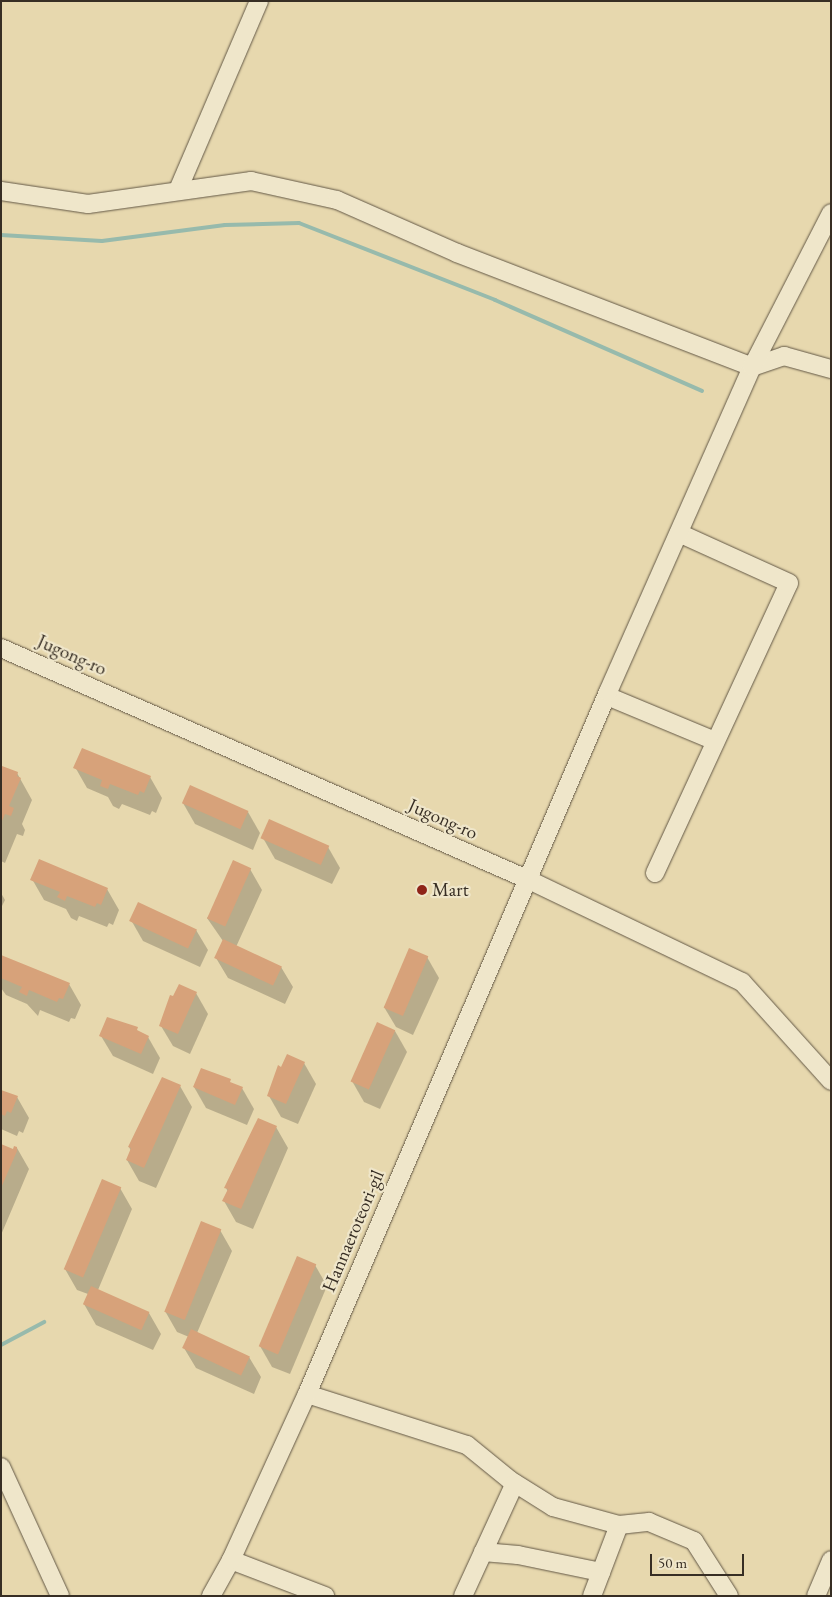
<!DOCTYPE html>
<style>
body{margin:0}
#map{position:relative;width:832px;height:1597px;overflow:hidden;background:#e7d8ae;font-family:"EB Garamond",serif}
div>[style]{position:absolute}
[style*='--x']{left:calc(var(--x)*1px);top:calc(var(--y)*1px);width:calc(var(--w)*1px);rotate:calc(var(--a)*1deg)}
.shadow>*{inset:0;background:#0003}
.stream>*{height:4px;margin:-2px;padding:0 2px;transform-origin:2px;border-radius:2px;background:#97baac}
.building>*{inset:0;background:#d7a27a;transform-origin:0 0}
.roads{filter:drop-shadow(0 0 1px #635846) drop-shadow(0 0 1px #635846)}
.minor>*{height:18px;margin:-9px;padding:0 9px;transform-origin:9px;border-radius:9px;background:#efe6ca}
.dots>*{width:14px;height:14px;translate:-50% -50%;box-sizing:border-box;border:2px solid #efe6ca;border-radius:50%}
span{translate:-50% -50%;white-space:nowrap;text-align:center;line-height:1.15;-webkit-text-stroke:4.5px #efe6ca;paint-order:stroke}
.street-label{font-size:19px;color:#372e24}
.poi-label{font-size:19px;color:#372e24}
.left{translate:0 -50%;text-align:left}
.frame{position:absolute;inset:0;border:2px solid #372e24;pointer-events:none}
.scale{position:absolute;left:650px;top:1554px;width:94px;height:22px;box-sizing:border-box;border:2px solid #372e24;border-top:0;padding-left:6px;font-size:15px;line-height:18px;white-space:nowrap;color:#372e24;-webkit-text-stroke:4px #efe6ca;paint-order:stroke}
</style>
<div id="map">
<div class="shadow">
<i style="clip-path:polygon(2px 767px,17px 773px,32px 800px,22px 824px,25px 830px,23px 836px,17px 834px,5px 863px,1px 861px)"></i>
<i style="clip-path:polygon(75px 767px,150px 777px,162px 798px,156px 813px,152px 811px,150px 815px,122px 804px,119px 809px,113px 806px,108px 797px,87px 788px)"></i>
<i style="clip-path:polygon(183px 803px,248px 812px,260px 833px,253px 850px,195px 824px)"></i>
<i style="clip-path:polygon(263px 838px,328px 847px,340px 868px,332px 884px,275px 859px)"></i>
<i style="clip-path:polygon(250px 869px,262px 890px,236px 947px,281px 967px,293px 987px,285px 1004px,228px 978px,216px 958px,223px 941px,207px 918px)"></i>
<i style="clip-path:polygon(32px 879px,107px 889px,119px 910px,113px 925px,109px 923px,107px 927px,79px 916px,77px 921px,71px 918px,66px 909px,44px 900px)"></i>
<i style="clip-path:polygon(1px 893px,5px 900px,1px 908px)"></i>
<i style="clip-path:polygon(131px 920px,196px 930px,208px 950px,200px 967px,143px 941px)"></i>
<i style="clip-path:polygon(1px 956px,69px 984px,81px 1005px,75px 1019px,71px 1018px,69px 1022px,40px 1010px,38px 1016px,27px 1004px,6px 995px,1px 988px)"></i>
<i style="clip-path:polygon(427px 957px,439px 978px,413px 1035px,396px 1027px,384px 1007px)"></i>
<i style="clip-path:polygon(196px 993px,208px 1014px,190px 1054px,173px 1046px,161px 1026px)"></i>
<i style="clip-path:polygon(378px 1024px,395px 1031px,407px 1052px,380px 1109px,364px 1102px,352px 1081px)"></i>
<i style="clip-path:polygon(101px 1036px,148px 1037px,160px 1058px,153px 1074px,113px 1056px)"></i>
<i style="clip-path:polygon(304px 1063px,316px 1084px,298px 1124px,281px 1117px,269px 1096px)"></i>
<i style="clip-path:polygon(180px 1086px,192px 1107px,156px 1188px,139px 1181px,127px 1160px,131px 1151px,129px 1147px)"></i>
<i style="clip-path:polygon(194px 1087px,242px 1088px,254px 1109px,247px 1125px,206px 1108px)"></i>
<i style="clip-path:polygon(1px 1091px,17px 1097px,29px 1118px,23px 1133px,19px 1131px,17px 1136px,1px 1129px)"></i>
<i style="clip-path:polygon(276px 1127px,288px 1148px,253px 1229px,236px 1222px,224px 1201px,228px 1192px,226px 1188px)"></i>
<i style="clip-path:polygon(1px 1147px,13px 1151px,17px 1148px,29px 1169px,1px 1235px)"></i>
<i style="clip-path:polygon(120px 1188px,132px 1209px,98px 1290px,149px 1313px,161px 1334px,153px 1350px,96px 1325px,84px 1304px,88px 1294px,77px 1290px,65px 1269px)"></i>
<i style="clip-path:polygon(220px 1230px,232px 1251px,197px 1333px,249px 1357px,261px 1377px,254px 1394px,196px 1368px,184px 1348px,189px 1337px,177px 1332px,165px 1311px)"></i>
<i style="clip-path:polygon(315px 1265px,327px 1286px,290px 1374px,272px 1367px,260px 1346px)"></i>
</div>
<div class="stream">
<i style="--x:1;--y:235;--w:101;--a:3.4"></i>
<i style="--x:102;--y:241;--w:124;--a:-7.4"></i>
<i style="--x:225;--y:225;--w:74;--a:-1.5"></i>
<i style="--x:299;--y:223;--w:211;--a:21.4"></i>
<i style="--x:495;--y:300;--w:226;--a:23.7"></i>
<i style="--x:1;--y:1345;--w:49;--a:-28.1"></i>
</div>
<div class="building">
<i style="clip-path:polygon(82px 748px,151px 776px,144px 793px,140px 791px,138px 795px,110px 784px,108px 789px,100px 786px,102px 780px,73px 768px)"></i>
<i style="clip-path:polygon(2px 766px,18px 772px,17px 776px,21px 778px,9px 806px,14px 808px,11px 816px,5px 814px,1px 823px)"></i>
<i style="left:190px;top:785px;width:64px;height:20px;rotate:24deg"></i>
<i style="left:269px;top:819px;width:66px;height:21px;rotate:24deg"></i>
<i style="clip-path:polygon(39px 859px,108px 888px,101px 905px,97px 903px,95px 907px,67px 896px,65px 901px,57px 897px,60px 892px,30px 880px)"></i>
<i style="left:233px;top:860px;width:20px;height:64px;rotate:24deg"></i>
<i style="left:138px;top:902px;width:65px;height:21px;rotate:25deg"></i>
<i style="left:223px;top:939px;width:65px;height:21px;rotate:25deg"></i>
<i style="left:409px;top:948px;width:21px;height:65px;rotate:23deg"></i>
<i style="clip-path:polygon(1px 955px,70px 983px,63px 999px,59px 998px,57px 1002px,29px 990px,27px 996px,19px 992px,22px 987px,1px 978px)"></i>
<i style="clip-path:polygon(179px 984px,197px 992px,178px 1034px,159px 1026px,170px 995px,173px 996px)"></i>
<i style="clip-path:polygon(107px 1017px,138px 1027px,137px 1030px,149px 1036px,141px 1054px,99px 1036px)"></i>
<i style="left:377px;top:1022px;width:20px;height:65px;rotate:24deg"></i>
<i style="clip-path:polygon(287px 1054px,305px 1062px,286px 1104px,267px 1096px,278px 1065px,281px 1067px)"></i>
<i style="clip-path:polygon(201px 1068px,231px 1079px,230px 1082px,243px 1087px,235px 1105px,193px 1087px)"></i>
<i style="clip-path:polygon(162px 1077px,181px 1085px,144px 1168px,126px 1160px,131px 1148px,128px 1147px)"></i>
<i style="clip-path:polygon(1px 1090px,18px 1096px,11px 1113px,7px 1111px,5px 1116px,1px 1114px)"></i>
<i style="clip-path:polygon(258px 1118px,277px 1126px,241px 1209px,222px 1201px,228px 1189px,224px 1188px)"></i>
<i style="clip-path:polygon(1px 1144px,13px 1149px,14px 1146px,17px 1147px,17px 1151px,1px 1188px)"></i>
<i style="left:102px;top:1179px;width:21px;height:98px;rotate:23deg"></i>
<i style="left:201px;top:1221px;width:22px;height:98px;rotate:22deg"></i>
<i style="left:297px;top:1256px;width:21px;height:98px;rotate:23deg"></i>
<i style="left:91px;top:1286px;width:64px;height:20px;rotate:24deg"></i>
<i style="left:191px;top:1329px;width:65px;height:21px;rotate:25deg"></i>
</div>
<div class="roads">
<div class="minor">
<i style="--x:178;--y:190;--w:206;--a:-66.8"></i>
<i style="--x:1;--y:191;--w:88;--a:8.5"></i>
<i style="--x:88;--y:204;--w:165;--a:-8"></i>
<i style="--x:251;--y:181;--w:88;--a:12.5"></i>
<i style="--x:337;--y:200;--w:131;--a:23.8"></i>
<i style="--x:457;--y:253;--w:316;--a:21.1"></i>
<i style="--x:752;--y:367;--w:34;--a:-19"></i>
<i style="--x:784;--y:356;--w:49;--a:15.5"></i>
<i style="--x:1;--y:648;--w:577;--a:23.72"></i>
<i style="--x:529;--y:880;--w:236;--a:25.6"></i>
<i style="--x:742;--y:982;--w:133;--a:48"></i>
<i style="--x:607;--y:696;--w:117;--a:22.6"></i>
<i style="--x:655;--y:873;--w:319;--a:-65.2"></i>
<i style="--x:789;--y:583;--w:121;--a:-155.6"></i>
<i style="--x:307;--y:1394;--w:168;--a:17.7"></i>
<i style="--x:467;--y:1445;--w:55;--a:39.1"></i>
<i style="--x:510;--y:1480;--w:51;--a:32.1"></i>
<i style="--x:553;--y:1507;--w:68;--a:15.3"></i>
<i style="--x:619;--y:1525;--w:30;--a:-6"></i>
<i style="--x:649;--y:1522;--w:49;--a:22.9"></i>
<i style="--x:694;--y:1541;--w:65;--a:57.5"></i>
<i style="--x:1;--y:1467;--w:142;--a:65.4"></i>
<i style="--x:483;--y:1552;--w:35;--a:5"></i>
<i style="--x:518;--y:1555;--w:85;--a:11.6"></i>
<i style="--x:231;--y:1560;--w:101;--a:21"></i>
<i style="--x:211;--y:1596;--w:41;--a:-60.9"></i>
<i style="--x:231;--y:1560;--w:183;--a:-65.4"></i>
<i style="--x:307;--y:1394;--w:764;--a:-66.79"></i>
<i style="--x:608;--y:692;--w:355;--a:-66.1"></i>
<i style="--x:752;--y:367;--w:173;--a:-62.8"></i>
<i style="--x:463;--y:1596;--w:124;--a:-65.3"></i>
<i style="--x:592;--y:1596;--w:76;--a:-69.2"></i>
<i style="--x:816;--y:1596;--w:39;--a:-67"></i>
</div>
</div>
<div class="dots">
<i style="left:422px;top:890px;background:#8f2418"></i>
</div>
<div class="street-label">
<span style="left:72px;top:655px;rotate:24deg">Jugong-ro</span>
<span style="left:443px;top:819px;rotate:24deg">Jugong-ro</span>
<span style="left:353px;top:1231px;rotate:-67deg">Hannaeroteori-gil</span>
</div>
<div class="poi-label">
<span class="left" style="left:432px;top:890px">Mart</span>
</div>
<div class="frame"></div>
<div class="scale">50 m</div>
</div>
